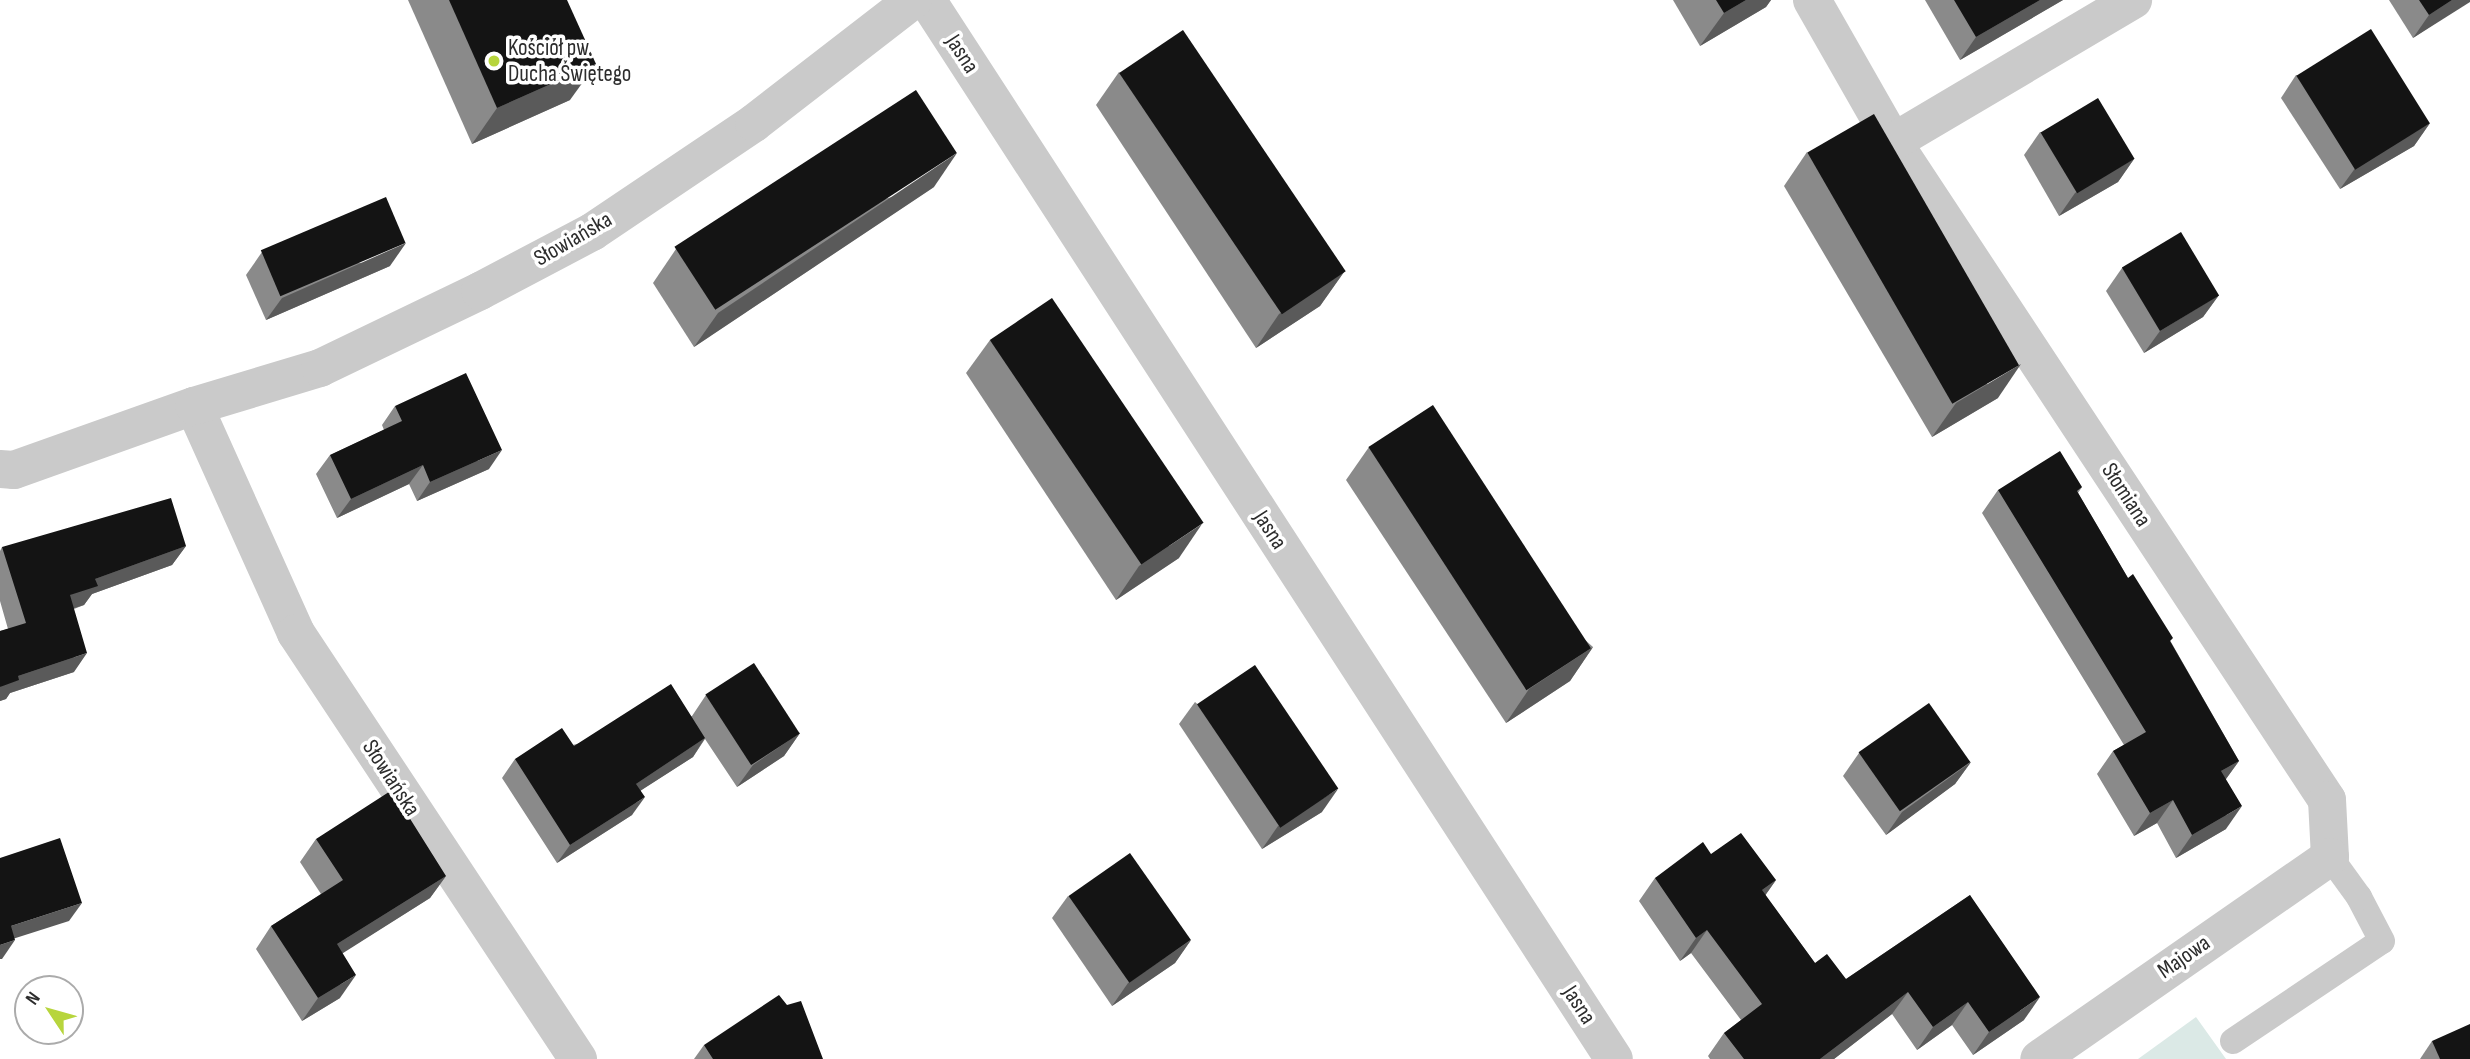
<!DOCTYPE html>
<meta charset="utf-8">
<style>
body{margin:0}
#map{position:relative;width:2470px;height:1059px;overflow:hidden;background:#fff;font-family:"Sofia Sans Condensed",sans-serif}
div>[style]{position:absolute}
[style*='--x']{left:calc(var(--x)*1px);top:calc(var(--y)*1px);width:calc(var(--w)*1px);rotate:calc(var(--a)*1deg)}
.green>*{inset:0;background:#dbe9e6}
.lane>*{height:26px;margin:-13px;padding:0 13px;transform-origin:13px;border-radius:13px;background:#cacaca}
.street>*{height:38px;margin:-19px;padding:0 19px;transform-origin:19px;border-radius:19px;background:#cacaca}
.wall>*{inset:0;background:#8a8a8a}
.shaded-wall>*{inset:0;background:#5a5a5a}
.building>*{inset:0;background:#141414;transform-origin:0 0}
.dots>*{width:19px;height:19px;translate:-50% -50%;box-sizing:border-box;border:4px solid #fff;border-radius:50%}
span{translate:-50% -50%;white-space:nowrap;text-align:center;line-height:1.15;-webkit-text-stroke:7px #fff;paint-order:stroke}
.poi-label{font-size:23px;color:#2d2d2d}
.left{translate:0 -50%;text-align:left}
.street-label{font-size:23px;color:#2d2d2d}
.north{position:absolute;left:14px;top:975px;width:70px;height:70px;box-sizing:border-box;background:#fff;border:2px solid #ababab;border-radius:50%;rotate:306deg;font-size:19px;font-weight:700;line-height:28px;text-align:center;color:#2d2d2d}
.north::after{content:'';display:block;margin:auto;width:24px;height:32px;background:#b7d53d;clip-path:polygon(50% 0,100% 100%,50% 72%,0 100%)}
</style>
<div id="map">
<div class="green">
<i style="clip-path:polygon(2196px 1017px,2226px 1059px,2138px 1059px)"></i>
</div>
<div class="lane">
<i style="--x:2233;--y:1041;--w:179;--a:-33.9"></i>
<i style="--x:2382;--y:941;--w:50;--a:-117.6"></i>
<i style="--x:2359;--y:897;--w:49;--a:-125.9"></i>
</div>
<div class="street">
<i style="--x:927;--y:0;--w:1262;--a:57.03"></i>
<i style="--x:1812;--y:0;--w:163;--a:60.3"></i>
<i style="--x:1893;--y:142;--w:788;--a:56.59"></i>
<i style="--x:2327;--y:800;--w:57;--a:87"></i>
<i style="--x:2330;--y:857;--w:354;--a:145.2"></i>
<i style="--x:1893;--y:142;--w:279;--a:-30.6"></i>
<i style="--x:194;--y:406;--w:249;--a:65.8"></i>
<i style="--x:296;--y:633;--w:511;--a:56.5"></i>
<i style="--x:0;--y:469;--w:14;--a:4"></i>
<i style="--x:14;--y:470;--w:191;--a:-19.6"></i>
<i style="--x:194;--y:406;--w:132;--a:-16.8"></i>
<i style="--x:320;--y:368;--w:178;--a:-25.7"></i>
<i style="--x:480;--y:291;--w:127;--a:-27.8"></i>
<i style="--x:592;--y:232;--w:195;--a:-33.9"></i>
<i style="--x:754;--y:123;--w:201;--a:-37.7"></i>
</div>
<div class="wall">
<i style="clip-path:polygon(408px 0,567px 0,570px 100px,472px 144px)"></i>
<i style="clip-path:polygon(1673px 0,1771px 0,1766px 7px,1700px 46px)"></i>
<i style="clip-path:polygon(1925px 0,2063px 0,1960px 60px)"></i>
<i style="clip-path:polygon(2389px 0,2470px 0,2413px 38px)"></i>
<i style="clip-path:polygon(1119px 72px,1344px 272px,1320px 306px,1256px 348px,1096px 105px)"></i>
<i style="clip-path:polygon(2296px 75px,2430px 123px,2414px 146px,2340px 189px,2281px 98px)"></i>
<i style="clip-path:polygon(2040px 132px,2134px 159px,2118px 182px,2059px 216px,2024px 155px)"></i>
<i style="clip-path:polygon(1807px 152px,1998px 398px,1932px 437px,1784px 186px)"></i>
<i style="clip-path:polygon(934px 187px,694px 347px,653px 283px,676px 249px)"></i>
<i style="clip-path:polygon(262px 252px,390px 266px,266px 320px,246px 275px)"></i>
<i style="clip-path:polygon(2122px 268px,2219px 295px,2203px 317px,2144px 353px,2106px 291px)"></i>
<i style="clip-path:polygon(990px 340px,1179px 558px,1116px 600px,966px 373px)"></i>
<i style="clip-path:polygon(395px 406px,489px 469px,417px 501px,409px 484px,337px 518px,316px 474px,330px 455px,384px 430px,382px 425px)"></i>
<i style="clip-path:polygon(1369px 447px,1593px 647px,1570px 681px,1506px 723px,1346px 480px)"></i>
<i style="clip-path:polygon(2082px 487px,2078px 493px,2128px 578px,2171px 642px,2239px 761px,2226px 779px,2226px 829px,2176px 858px,2157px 823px,2134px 836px,2097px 774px,2113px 751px,2124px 745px,1982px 513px,1998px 490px)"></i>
<i style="clip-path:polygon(186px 546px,172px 565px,92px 594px,84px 605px,74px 609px,74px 672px,10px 693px,6px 699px,0 701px,0 631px,8px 629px,0 601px,0 551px,2px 547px)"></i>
<i style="clip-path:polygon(706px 695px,800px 733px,784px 756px,737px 787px,705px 739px,693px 757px,641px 790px,632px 815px,557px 863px,502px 778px,515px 759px,692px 716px)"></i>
<i style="clip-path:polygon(1195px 702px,1322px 812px,1262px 849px,1179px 724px)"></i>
<i style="clip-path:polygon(1859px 753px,1971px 762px,1955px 784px,1886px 835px,1843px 776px)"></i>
<i style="clip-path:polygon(316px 839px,446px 876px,430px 898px,342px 953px,340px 998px,302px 1021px,256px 949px,271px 926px,321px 894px,300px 862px)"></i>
<i style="clip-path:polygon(1711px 854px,1776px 880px,1765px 895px,1815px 963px,1846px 979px,1970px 895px,2024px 1020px,1973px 1055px,1952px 1025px,1917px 1050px,1892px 1014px,1834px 1059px,1710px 1059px,1708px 1056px,1724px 1033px,1741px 1020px,1691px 953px,1680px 961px,1639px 901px,1655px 878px)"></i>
<i style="clip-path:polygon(1068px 896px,1191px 940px,1175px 963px,1112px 1006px,1052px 918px)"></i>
<i style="clip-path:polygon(2432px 1041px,2470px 1059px,2420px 1059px)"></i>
<i style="clip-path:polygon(704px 1045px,823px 1059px,694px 1059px)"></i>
</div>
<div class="shaded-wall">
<i style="clip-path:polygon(1746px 0,1771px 0,1766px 7px,1700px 46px,1724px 13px)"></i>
<i style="clip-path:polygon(2040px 0,2063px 0,1960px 60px,1976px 37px)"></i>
<i style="clip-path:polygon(2452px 0,2470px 0,2470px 2px,2413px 38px,2429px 15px)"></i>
<i style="clip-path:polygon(596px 64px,570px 100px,472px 144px,497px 108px)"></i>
<i style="clip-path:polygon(2430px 123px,2414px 146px,2340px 189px,2356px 167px)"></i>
<i style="clip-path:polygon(957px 153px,934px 187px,694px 347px,718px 313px)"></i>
<i style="clip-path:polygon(2134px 159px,2118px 182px,2059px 216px,2075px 193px)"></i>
<i style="clip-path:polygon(406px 243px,390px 266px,266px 320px,282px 298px)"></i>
<i style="clip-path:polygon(1344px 272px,1320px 306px,1256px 348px,1279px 314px)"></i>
<i style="clip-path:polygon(2219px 295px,2203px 317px,2144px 353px,2160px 331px)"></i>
<i style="clip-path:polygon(2021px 364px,1998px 398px,1932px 437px,1956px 403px)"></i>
<i style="clip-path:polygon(502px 450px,489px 469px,417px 501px,430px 482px)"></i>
<i style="clip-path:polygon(423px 465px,409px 484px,337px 518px,351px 499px)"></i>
<i style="clip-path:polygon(1202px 524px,1179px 558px,1116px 600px,1139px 566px)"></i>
<i style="clip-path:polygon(186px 546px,172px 565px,92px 594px,84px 605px,56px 614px,70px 595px,95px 579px)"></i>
<i style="clip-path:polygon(1593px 647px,1570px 681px,1506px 723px,1529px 689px)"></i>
<i style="clip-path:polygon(87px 653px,74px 672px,10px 693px,6px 699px,0 701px,0 687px,18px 676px)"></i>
<i style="clip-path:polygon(800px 733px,784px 756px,737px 787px,753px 765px)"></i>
<i style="clip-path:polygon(705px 738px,693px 757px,623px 802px,636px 784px)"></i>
<i style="clip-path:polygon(2239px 761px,2223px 783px,2221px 771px)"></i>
<i style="clip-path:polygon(1971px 762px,1955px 784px,1886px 835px,1902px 812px)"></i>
<i style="clip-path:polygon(1338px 789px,1322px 812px,1262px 849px,1278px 826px)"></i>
<i style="clip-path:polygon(645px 797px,632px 815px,557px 863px,570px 845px)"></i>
<i style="clip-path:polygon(2173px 800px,2157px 823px,2134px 836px,2150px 813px)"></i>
<i style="clip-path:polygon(2242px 806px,2226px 829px,2176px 858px,2192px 835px)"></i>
<i style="clip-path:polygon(446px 876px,430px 898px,321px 967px,337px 944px)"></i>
<i style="clip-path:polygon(1776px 880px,1760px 903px,1762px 890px)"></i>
<i style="clip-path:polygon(82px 903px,69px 921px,0 943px,11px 926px)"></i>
<i style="clip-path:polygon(1707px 930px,1691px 953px,1680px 961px,1696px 938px)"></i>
<i style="clip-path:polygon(15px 940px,2px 959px,0 959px,0 945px)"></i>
<i style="clip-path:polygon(1191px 940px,1175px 963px,1112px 1006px,1128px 983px)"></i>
<i style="clip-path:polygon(356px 975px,340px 998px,302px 1021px,318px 998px)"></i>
<i style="clip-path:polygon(1908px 992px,1892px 1014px,1834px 1059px,1820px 1059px)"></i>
<i style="clip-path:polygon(2040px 997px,2024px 1020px,1973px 1055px,1989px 1032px)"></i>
<i style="clip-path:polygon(1968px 1002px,1952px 1025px,1917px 1050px,1933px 1027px)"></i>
</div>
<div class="building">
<i style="clip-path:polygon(449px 0,567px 0,596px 64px,497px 108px)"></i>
<i style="clip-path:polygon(1716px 0,1746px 0,1724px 13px)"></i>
<i style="clip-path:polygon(1954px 0,2040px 0,1976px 37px)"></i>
<i style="clip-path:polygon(2419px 0,2452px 0,2429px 15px)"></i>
<i style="left:2371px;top:29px;width:111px;height:88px;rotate:58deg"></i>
<i style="left:1183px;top:30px;width:291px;height:77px;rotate:56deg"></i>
<i style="left:916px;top:90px;width:75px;height:288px;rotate:57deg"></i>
<i style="left:2098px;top:98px;width:71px;height:67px;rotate:59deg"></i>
<i style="left:1874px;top:114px;width:290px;height:77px;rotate:60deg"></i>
<i style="left:386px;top:197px;width:50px;height:136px;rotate:67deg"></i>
<i style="left:2181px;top:232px;width:74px;height:69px;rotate:59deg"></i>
<i style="left:1052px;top:298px;width:271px;height:75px;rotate:56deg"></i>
<i style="clip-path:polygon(466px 373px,502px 450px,430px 482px,423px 465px,351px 499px,330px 455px,402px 421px,395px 406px)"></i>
<i style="left:1433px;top:405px;width:290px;height:77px;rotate:57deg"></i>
<i style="clip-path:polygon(2060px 451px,2082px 487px,2077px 491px,2128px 578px,2133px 574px,2173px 638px,2170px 641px,2239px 761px,2221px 771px,2242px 806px,2192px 835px,2173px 800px,2150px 813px,2113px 751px,2146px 732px,1998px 490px)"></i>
<i style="clip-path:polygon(171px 498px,186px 546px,95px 579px,98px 586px,70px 595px,87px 653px,18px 676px,19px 680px,0 687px,0 631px,26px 623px,2px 547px)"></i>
<i style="left:754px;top:663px;width:84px;height:58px;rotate:57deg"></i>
<i style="left:1255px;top:665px;width:149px;height:70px;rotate:56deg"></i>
<i style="clip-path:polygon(671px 684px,705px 738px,636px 784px,645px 797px,570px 845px,515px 759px,562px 728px,574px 746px)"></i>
<i style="left:1929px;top:703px;width:72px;height:86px;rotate:55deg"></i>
<i style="clip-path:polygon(392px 790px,446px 876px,337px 944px,356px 975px,318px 998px,271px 926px,343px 880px,316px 839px)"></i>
<i style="clip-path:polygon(1741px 833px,1776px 880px,1762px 890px,1815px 963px,1827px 954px,1846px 979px,1970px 895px,2040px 997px,1989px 1032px,1968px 1002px,1933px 1027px,1908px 992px,1820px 1059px,1744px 1059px,1724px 1033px,1762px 1004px,1707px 930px,1696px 938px,1655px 878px,1703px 842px,1711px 854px)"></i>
<i style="clip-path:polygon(60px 838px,82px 903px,11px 926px,15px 940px,0 945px,0 858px)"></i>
<i style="left:1130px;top:853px;width:106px;height:75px;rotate:55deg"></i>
<i style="clip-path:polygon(779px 995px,787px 1005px,801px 1001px,823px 1059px,713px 1059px,704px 1045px)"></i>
<i style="clip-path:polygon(2470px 1024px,2470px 1059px,2440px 1059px,2432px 1041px)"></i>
</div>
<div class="dots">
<i style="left:494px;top:61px;background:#b7d53d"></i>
</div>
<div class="poi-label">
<span class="left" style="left:508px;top:61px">Kościół pw.<br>Ducha Świętego</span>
</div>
<div class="street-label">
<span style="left:962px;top:54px;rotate:57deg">Jasna</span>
<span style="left:573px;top:239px;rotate:-30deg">Słowiańska</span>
<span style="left:2126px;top:495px;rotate:57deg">Słomiana</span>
<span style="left:1270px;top:530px;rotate:57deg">Jasna</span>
<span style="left:391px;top:778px;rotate:57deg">Słowiańska</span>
<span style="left:2184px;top:957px;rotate:-35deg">Majowa</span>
<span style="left:1579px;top:1005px;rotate:57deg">Jasna</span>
</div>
<div class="north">N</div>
</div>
